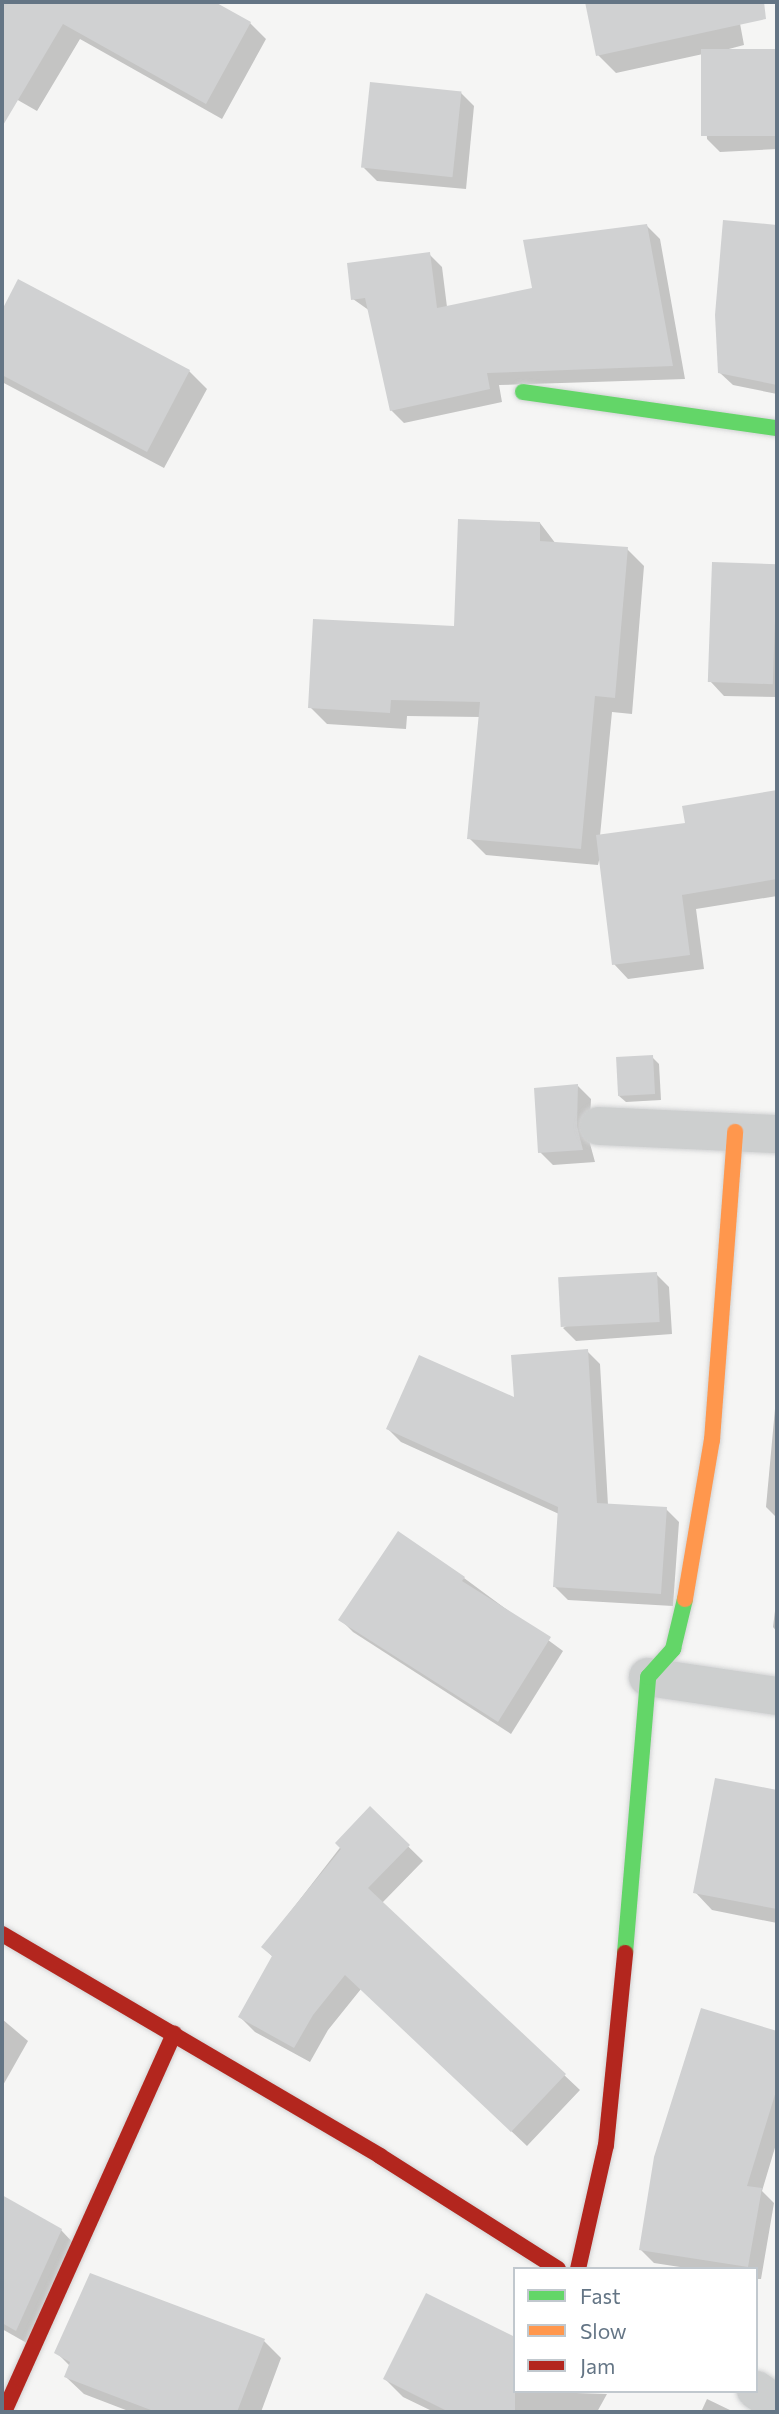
<!DOCTYPE html>
<style>
body{margin:0}
#map{position:relative;width:779px;height:2414px;overflow:hidden;background:#f5f5f4;font-family:Commissioner,sans-serif}
div>[style]{position:absolute}
[style*='--x']{left:calc(var(--x)*1px);top:calc(var(--y)*1px);width:calc(var(--w)*1px);rotate:calc(var(--a)*1deg)}
.shadow>*{inset:0;background:#0003}
.building>*{inset:0;background:#d0d1d2;transform-origin:0 0}
.roads{filter:drop-shadow(0 0 2px #d2d3d4) drop-shadow(0 0 2px #d2d3d4)}
.street>*{height:38px;margin:-19px;padding:0 19px;transform-origin:19px;border-radius:19px;background:#cdcfcf}
.fast>*{height:16px;margin:-8px;padding:0 8px;transform-origin:8px;border-radius:8px;background:#63d668}
.slow>*{height:16px;margin:-8px;padding:0 8px;transform-origin:8px;border-radius:8px;background:#ff974d}
.jam>*{height:16px;margin:-8px;padding:0 8px;transform-origin:8px;border-radius:8px;background:#b3261e}
span{translate:-50% -50%;white-space:nowrap;text-align:center;line-height:1.15;-webkit-text-stroke:7px #fff;paint-order:stroke}
.frame{position:absolute;inset:0;border:4px solid #647585;pointer-events:none}
.legend{position:absolute;left:513px;top:2267px;width:245px;height:126px;box-sizing:border-box;background:#fff;border:2px solid #c1c8ce;margin:0;padding:9px 12px;list-style:none;font-size:21px;color:#647585}
.legend li{display:flex;align-items:center;gap:14px;height:35px}
.legend b{width:35px;border:2px solid #c1c8ce}
</style>
<div id="map">
<div class="shadow">
<i style="clip-path:polygon(2px 2px,212px 2px,250px 23px,266px 39px,222px 119px,80px 39px,37px 111px,2px 91px)"></i>
<i style="clip-path:polygon(587px 2px,736px 2px,744px 45px,706px 55px,777px 51px,777px 149px,720px 152px,707px 139px,703px 54px,616px 73px,598px 55px)"></i>
<i style="clip-path:polygon(461px 93px,474px 106px,466px 189px,377px 181px,364px 168px)"></i>
<i style="clip-path:polygon(725px 222px,777px 227px,777px 394px,733px 385px,719px 372px)"></i>
<i style="clip-path:polygon(647px 226px,660px 239px,685px 379px,499px 385px,502px 402px,404px 423px,391px 410px,370px 311px,353px 299px,429px 254px,442px 267px,447px 307px,534px 289px)"></i>
<i style="clip-path:polygon(19px 281px,189px 371px,207px 389px,164px 468px,2px 382px,2px 314px)"></i>
<i style="clip-path:polygon(540px 523px,556px 544px,627px 549px,644px 566px,632px 714px,612px 712px,600px 836px,687px 825px,684px 807px,777px 792px,777px 896px,696px 909px,704px 969px,628px 979px,614px 964px,600px 856px,598px 865px,486px 855px,469px 838px,480px 717px,407px 716px,406px 729px,327px 724px,310px 707px,456px 628px)"></i>
<i style="clip-path:polygon(714px 564px,777px 565px,777px 697px,724px 696px,710px 681px)"></i>
<i style="clip-path:polygon(652px 1057px,659px 1064px,661px 1100px,626px 1102px,619px 1096px)"></i>
<i style="clip-path:polygon(578px 1086px,591px 1099px,589px 1140px,595px 1162px,553px 1165px,540px 1152px)"></i>
<i style="clip-path:polygon(656px 1274px,669px 1287px,672px 1334px,576px 1341px,563px 1328px)"></i>
<i style="clip-path:polygon(587px 1351px,600px 1364px,608px 1505px,666px 1509px,679px 1522px,673px 1606px,568px 1600px,555px 1587px,559px 1514px,401px 1442px,388px 1429px,516px 1400px)"></i>
<i style="clip-path:polygon(776px 1398px,777px 1398px,777px 1518px,766px 1507px)"></i>
<i style="clip-path:polygon(464px 1578px,563px 1651px,511px 1734px,353px 1632px,340px 1619px)"></i>
<i style="clip-path:polygon(777px 1595px,777px 1632px,773px 1627px)"></i>
<i style="clip-path:polygon(717px 1780px,777px 1791px,777px 1923px,712px 1910px,695px 1892px)"></i>
<i style="clip-path:polygon(370px 1809px,423px 1861px,382px 1903px,580px 2090px,527px 2146px,361px 1989px,328px 2030px,310px 2062px,255px 2032px,240px 2017px,273px 1957px,263px 1947px)"></i>
<i style="clip-path:polygon(702px 2010px,777px 2033px,777px 2141px,762px 2191px,774px 2203px,761px 2279px,756px 2279px,756px 2269px,693px 2269px,654px 2263px,641px 2250px)"></i>
<i style="clip-path:polygon(2px 2019px,28px 2041px,2px 2087px)"></i>
<i style="clip-path:polygon(2px 2197px,61px 2230px,77px 2247px,32px 2346px,2px 2329px)"></i>
<i style="clip-path:polygon(264px 2341px,281px 2358px,261px 2412px,131px 2412px,84px 2394px,66px 2377px,70px 2366px,57px 2353px)"></i>
<i style="clip-path:polygon(385px 2379px,515px 2391px,607px 2394px,597px 2412px,434px 2412px,403px 2397px)"></i>
<i style="clip-path:polygon(707px 2399px,734px 2412px,701px 2412px)"></i>
</div>
<div class="building">
<i style="clip-path:polygon(2px 2px,215px 2px,251px 22px,206px 104px,63px 24px,2px 127px)"></i>
<i style="clip-path:polygon(585px 2px,764px 2px,766px 19px,596px 56px)"></i>
<i style="left:777px;top:49px;width:87px;height:76px;rotate:90deg"></i>
<i style="left:370px;top:82px;width:92px;height:86px;rotate:6deg"></i>
<i style="clip-path:polygon(723px 220px,777px 225px,777px 385px,718px 373px,715px 315px)"></i>
<i style="clip-path:polygon(647px 224px,673px 366px,487px 373px,490px 389px,390px 411px,365px 298px,351px 300px,347px 263px,430px 252px,437px 308px,532px 288px,523px 240px)"></i>
<i style="clip-path:polygon(18px 279px,190px 370px,147px 452px,2px 375px,2px 310px)"></i>
<i style="clip-path:polygon(458px 519px,540px 522px,540px 541px,628px 547px,615px 698px,595px 696px,581px 849px,467px 839px,480px 702px,391px 700px,390px 713px,308px 708px,313px 619px,454px 626px)"></i>
<i style="left:712px;top:562px;width:65px;height:120px;rotate:2deg"></i>
<i style="clip-path:polygon(777px 790px,777px 879px,682px 895px,690px 955px,612px 965px,596px 835px,685px 823px,682px 806px)"></i>
<i style="left:653px;top:1055px;width:39px;height:37px;rotate:87deg"></i>
<i style="clip-path:polygon(578px 1084px,577px 1126px,583px 1150px,538px 1153px,534px 1088px)"></i>
<i style="left:657px;top:1272px;width:50px;height:99px;rotate:87deg"></i>
<i style="clip-path:polygon(588px 1349px,597px 1503px,667px 1507px,661px 1594px,553px 1587px,558px 1507px,386px 1429px,419px 1355px,514px 1397px,511px 1355px)"></i>
<i style="clip-path:polygon(398px 1531px,465px 1577px,462px 1581px,551px 1637px,498px 1722px,338px 1620px)"></i>
<i style="clip-path:polygon(715px 1778px,777px 1790px,777px 1909px,693px 1893px)"></i>
<i style="clip-path:polygon(370px 1806px,410px 1845px,368px 1888px,566px 2074px,511px 2132px,345px 1975px,313px 2015px,294px 2048px,238px 2017px,272px 1956px,261px 1947px,341px 1849px,335px 1843px)"></i>
<i style="clip-path:polygon(701px 2008px,777px 2031px,777px 2088px,747px 2186px,762px 2188px,748px 2267px,639px 2250px,654px 2157px)"></i>
<i style="clip-path:polygon(2px 2195px,62px 2229px,16px 2331px,2px 2323px)"></i>
<i style="clip-path:polygon(90px 2273px,265px 2339px,237px 2412px,156px 2412px,64px 2377px,70px 2362px,54px 2353px)"></i>
<i style="clip-path:polygon(426px 2293px,515px 2337px,515px 2412px,449px 2412px,383px 2379px)"></i>
</div>
<div class="roads">
<div class="street">
<i style="--x:599;--y:1126;--w:178;--a:2.6"></i>
<i style="--x:648;--y:1677;--w:130;--a:8.4"></i>
<i style="--x:756;--y:2390;--w:25;--a:34"></i>
</div>
<div class="fast">
<i style="--x:523;--y:392;--w:257;--a:8.1"></i>
<i style="--x:625;--y:1953;--w:277;--a:-85.2"></i>
<i style="--x:648;--y:1677;--w:38;--a:-48"></i>
<i style="--x:673;--y:1649;--w:51;--a:-76.5"></i>
</div>
<div class="slow">
<i style="--x:685;--y:1599;--w:161;--a:-80.4"></i>
<i style="--x:712;--y:1440;--w:309;--a:-85.7"></i>
</div>
<div class="jam">
<i style="--x:2;--y:1934;--w:438;--a:30.4"></i>
<i style="--x:380;--y:2156;--w:211;--a:32.4"></i>
<i style="--x:578;--y:2269;--w:127;--a:-77.3"></i>
<i style="--x:606;--y:2145;--w:193;--a:-84.3"></i>
<i style="--x:4;--y:2412;--w:415;--a:-65.8"></i>
</div>
</div>
<div class="frame"></div>
<ul class="legend">
<li><b style="height:9px;background:#63d668"></b>Fast</li>
<li><b style="height:9px;background:#ff974d"></b>Slow</li>
<li><b style="height:9px;background:#b3261e"></b>Jam</li>
</ul>
</div>
